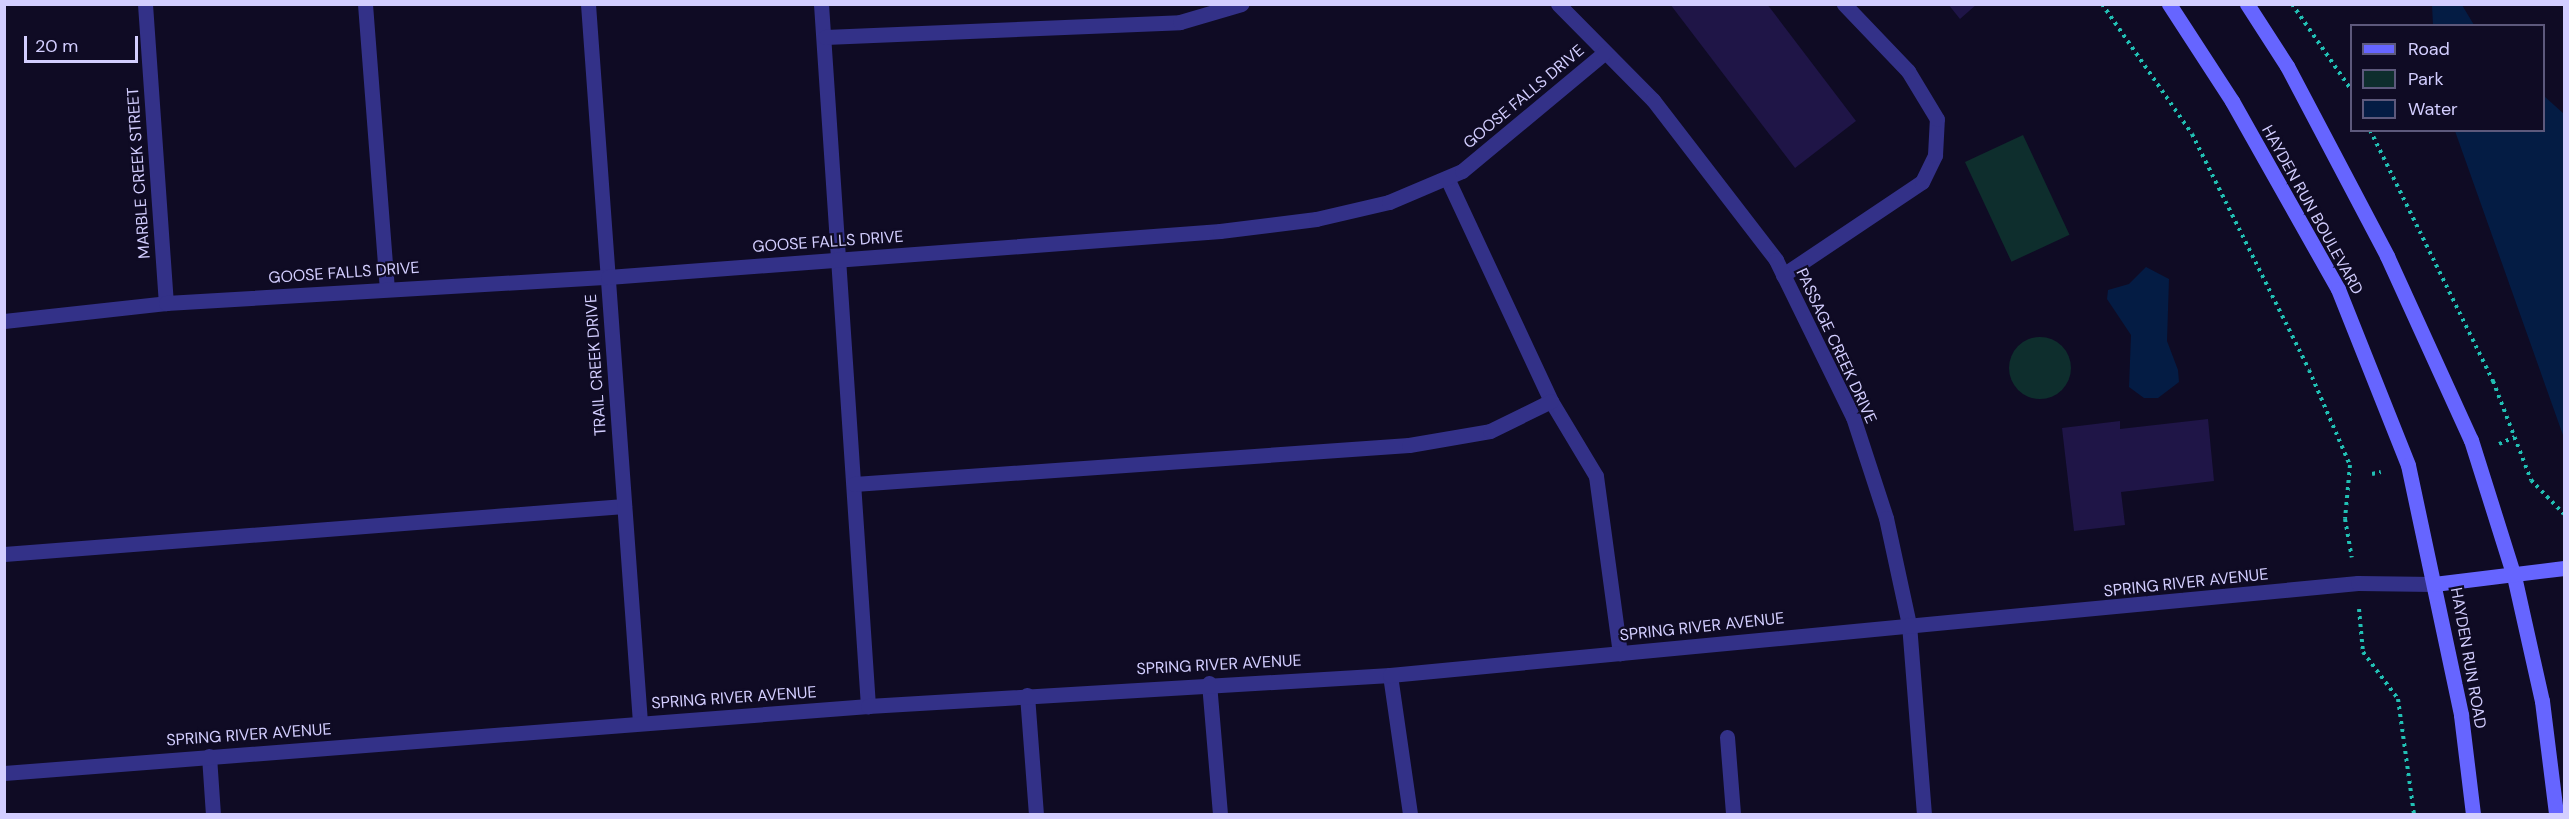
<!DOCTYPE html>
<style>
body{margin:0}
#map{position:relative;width:2569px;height:819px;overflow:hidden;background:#0f0b24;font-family:"DM Sans",sans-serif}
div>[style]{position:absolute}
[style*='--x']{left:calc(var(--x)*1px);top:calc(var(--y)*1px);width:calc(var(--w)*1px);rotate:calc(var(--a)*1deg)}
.green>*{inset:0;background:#0e2e2d;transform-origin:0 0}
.round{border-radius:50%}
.water>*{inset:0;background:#041c44}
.building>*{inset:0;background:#1f1547}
.path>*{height:4px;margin-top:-2px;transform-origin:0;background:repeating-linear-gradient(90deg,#21c0b4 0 3px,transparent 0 7.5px)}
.service>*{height:15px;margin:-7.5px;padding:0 7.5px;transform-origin:7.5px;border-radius:7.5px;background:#333188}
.minor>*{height:15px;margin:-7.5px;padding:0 7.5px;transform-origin:7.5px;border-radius:7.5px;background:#333188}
.secondary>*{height:15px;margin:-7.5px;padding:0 7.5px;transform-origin:7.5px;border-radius:7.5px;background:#6665ff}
span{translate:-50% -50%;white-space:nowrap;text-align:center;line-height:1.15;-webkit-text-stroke:4.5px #0f0b24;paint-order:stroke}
.street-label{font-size:16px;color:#d3ceff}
.frame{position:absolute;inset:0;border:6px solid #d3ceff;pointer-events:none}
.legend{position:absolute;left:2350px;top:24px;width:195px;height:108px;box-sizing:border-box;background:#0f0b24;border:2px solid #5d597c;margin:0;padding:8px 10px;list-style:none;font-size:18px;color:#d3ceff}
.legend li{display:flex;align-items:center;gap:12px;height:30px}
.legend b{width:30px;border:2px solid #5d597c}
.scale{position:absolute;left:24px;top:36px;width:114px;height:27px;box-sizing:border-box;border:3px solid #d3ceff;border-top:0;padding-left:8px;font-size:18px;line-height:21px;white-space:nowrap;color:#d3ceff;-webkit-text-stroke:4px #0f0b24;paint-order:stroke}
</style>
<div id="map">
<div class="green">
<i style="left:2023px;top:135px;width:110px;height:64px;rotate:65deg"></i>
<i class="round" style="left:2009px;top:337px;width:62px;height:62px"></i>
</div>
<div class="water">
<i style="clip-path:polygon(2432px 5px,2462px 5px,2474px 25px,2433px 25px)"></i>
<i style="clip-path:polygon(2544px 96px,2564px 114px,2564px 438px,2455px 131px,2544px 130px)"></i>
<i style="clip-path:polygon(2146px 267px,2169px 279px,2167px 341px,2178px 370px,2179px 382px,2158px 398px,2144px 398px,2129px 387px,2131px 335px,2107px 299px,2108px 290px,2129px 284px)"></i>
</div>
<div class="building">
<i style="clip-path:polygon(1670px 4px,1767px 4px,1856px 121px,1795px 168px)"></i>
<i style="clip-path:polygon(1948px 4px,1977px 4px,1960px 19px)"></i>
<i style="clip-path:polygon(2208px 419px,2214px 481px,2121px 492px,2125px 525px,2074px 531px,2062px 428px,2120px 421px,2120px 429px)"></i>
</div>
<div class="path">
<i style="--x:2102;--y:4;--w:158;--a:55.3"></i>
<i style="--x:2192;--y:134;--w:263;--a:63.6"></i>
<i style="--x:2309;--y:370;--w:103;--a:66.7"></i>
<i style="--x:2350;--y:465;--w:54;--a:95.3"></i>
<i style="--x:2345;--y:519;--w:39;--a:80"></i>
<i style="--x:2292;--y:4;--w:106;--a:55.4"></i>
<i style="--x:2370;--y:130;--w:280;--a:63.9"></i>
<i style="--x:2493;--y:381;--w:106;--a:69"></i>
<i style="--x:2531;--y:480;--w:47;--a:45.9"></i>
<i style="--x:2499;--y:444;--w:17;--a:-24"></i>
<i style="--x:2372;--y:474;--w:9;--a:-13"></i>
<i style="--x:2359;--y:609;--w:43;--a:84.7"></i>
<i style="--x:2363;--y:652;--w:59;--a:53.3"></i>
<i style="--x:2398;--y:699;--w:116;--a:82.1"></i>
</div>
<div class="service">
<i style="--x:365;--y:4;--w:284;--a:85.6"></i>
<i style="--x:821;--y:4;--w:704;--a:86.17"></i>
<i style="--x:825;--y:37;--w:355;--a:-2.4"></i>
<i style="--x:1180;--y:22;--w:64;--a:-16.4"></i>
<i style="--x:1447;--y:178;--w:246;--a:65"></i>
<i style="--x:1551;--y:401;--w:87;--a:59"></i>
<i style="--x:1596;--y:476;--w:179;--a:82.3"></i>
<i style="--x:1783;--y:275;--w:167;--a:-33.8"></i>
<i style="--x:1922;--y:182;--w:30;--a:-64"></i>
<i style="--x:1935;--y:155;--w:36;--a:-87"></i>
<i style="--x:1937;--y:119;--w:56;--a:-121.1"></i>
<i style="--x:1908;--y:71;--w:93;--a:-133.7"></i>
<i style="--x:854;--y:484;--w:556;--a:-4.02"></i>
<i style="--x:1409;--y:445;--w:82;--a:-9.8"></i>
<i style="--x:1490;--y:431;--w:68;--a:-26.2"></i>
<i style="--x:4;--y:554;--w:622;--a:-4.43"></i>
<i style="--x:1209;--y:683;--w:131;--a:85.2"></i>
<i style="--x:1727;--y:737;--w:77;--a:85.5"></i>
</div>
<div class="minor">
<i style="--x:145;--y:4;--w:300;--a:86"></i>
<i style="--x:588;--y:4;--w:721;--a:85.86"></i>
<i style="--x:1558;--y:4;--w:135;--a:45.3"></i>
<i style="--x:1653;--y:100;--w:202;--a:52.4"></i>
<i style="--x:1776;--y:260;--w:175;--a:63.9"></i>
<i style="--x:1853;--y:417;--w:106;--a:71.9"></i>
<i style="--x:1886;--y:518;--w:108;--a:77.8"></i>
<i style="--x:1909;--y:624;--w:191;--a:85.5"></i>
<i style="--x:4;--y:321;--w:163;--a:-6.3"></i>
<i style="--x:166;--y:303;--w:443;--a:-3.4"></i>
<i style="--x:608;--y:277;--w:614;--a:-4.3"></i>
<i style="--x:1220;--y:231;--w:97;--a:-7.1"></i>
<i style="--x:1316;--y:219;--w:75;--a:-13.1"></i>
<i style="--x:1389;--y:202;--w:79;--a:-23"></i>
<i style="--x:1462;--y:171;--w:185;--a:-39.7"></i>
<i style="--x:1390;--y:675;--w:140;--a:81.8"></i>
<i style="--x:1027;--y:695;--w:119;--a:85.7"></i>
<i style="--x:209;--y:756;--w:58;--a:86.1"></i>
<i style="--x:4;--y:773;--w:867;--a:-4.43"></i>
<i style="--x:868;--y:706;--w:523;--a:-3.4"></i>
<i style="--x:1390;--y:675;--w:972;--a:-5.43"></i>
<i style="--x:2358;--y:583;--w:76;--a:0.8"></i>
</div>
<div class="secondary">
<i style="--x:2169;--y:4;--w:116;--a:57"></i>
<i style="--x:2232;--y:101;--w:216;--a:60.6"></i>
<i style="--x:2338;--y:289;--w:189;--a:68.3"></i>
<i style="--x:2408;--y:465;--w:256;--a:78"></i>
<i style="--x:2461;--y:715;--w:100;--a:83.1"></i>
<i style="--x:2247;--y:4;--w:74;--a:57.2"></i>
<i style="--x:2287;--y:66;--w:215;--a:62.2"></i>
<i style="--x:2387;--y:256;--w:202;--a:65.5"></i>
<i style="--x:2471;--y:440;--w:143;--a:72.5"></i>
<i style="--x:2514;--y:576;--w:128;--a:77.4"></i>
<i style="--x:2542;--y:701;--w:114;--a:82.9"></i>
<i style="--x:2434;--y:584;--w:131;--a:-7"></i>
</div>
<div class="street-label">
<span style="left:1524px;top:97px;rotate:-40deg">GOOSE FALLS DRIVE</span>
<span style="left:139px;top:173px;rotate:-94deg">MARBLE CREEK STREET</span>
<span style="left:2312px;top:210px;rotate:61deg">HAYDEN RUN BOULEVARD</span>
<span style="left:828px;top:242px;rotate:-4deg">GOOSE FALLS DRIVE</span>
<span style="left:344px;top:273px;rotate:-4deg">GOOSE FALLS DRIVE</span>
<span style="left:1836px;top:346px;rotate:65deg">PASSAGE CREEK DRIVE</span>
<span style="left:596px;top:365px;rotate:-94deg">TRAIL CREEK DRIVE</span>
<span style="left:2186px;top:583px;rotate:-6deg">SPRING RIVER AVENUE</span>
<span style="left:1702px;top:627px;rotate:-6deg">SPRING RIVER AVENUE</span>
<span style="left:2468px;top:658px;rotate:80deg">HAYDEN RUN ROAD</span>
<span style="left:1219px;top:665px;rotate:-3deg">SPRING RIVER AVENUE</span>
<span style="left:734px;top:698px;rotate:-4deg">SPRING RIVER AVENUE</span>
<span style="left:249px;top:735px;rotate:-4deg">SPRING RIVER AVENUE</span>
</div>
<div class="frame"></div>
<ul class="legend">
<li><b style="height:8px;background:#6665ff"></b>Road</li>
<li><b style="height:16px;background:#0e2e2d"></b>Park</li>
<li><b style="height:16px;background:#041c44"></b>Water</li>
</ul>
<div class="scale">20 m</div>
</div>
